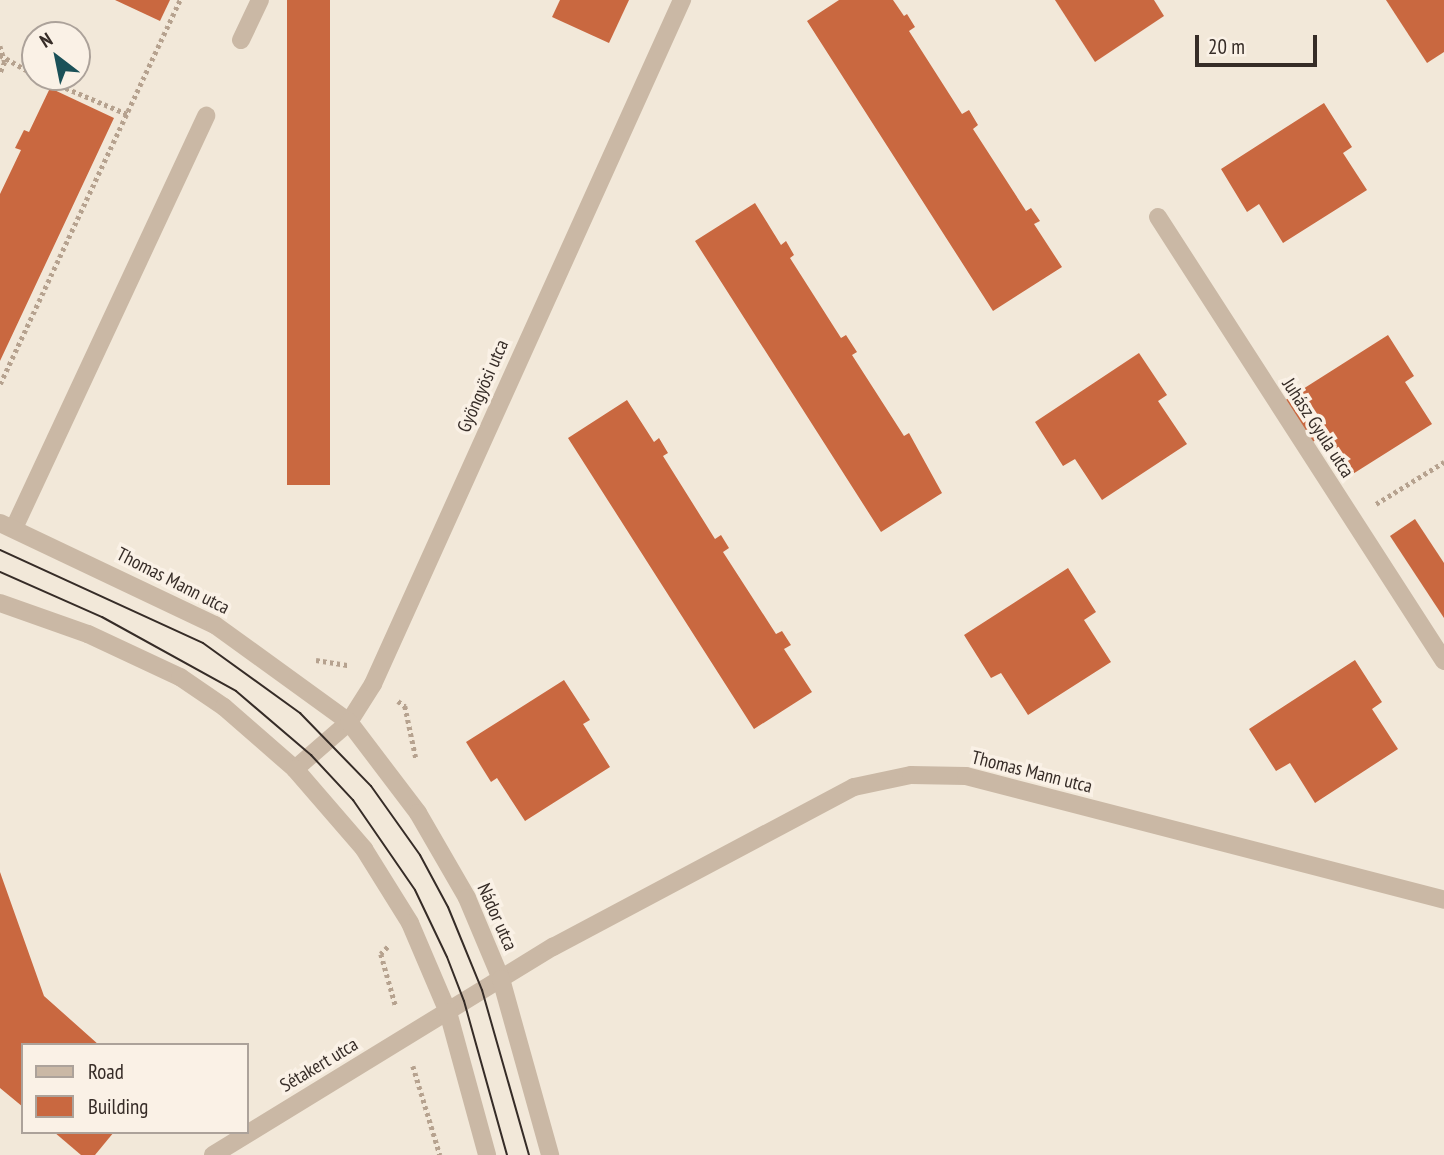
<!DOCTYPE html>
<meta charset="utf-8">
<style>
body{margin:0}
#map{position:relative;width:1444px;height:1155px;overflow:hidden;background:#f2e8d9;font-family:"PT Sans Narrow",sans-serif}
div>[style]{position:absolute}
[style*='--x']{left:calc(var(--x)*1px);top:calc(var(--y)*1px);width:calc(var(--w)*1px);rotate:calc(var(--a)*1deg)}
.building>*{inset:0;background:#c96840;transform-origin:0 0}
.path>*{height:4.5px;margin-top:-2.25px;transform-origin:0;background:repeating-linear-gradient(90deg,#b6a28f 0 3.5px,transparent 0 7px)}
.minor>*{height:18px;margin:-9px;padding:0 9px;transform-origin:9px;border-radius:9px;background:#cab8a5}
.tertiary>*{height:18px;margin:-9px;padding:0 9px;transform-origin:9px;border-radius:9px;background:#cab8a5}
.tram>*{height:2px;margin:-1px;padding:0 1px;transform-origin:1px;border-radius:1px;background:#362c27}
span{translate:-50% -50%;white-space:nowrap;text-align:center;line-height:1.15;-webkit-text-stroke:7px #faf1e6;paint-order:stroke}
.street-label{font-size:19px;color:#362c27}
.legend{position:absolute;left:21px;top:1043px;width:228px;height:91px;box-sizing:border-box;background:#faf1e6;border:2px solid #aca29a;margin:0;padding:9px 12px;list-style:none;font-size:21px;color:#362c27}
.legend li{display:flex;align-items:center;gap:14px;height:35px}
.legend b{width:35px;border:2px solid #aca29a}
.north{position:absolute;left:21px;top:21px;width:70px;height:70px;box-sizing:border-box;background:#faf1e6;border:2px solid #aca29a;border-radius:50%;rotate:328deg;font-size:19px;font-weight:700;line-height:28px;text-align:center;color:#362c27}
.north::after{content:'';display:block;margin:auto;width:24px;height:32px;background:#1b5158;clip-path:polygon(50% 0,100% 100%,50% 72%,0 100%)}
.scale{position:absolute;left:1195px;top:35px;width:122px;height:32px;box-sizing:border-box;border:4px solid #362c27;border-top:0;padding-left:9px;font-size:21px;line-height:24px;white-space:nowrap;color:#362c27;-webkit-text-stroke:5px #faf1e6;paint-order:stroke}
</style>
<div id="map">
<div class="building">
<i style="clip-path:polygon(115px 0,170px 0,160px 21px)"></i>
<i style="left:287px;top:0;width:43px;height:485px"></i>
<i style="clip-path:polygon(560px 0,629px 0,609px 43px,552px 17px)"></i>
<i style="clip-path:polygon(839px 0,893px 0,904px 16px,907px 14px,915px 27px,909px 31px,962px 114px,969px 110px,978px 125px,973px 129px,1026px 211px,1031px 208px,1040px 221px,1034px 224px,1062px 267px,993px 311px,807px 21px)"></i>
<i style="clip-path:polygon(1055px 0,1154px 0,1164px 16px,1095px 62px)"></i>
<i style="clip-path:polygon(1386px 0,1444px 0,1444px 52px,1427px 63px)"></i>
<i style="clip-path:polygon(50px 88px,114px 118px,0 361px,0 194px,21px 150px,15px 148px,24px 130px,29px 132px)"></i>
<i style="clip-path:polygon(1324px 103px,1352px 147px,1343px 153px,1367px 190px,1283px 243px,1259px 204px,1247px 212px,1221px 169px)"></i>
<i style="clip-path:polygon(755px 203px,781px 245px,786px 241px,794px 255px,790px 258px,841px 338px,846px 335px,857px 352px,852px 355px,904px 436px,909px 433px,942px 493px,881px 532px,695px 241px)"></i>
<i style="clip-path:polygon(1388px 335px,1414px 376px,1405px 382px,1432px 424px,1348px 477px,1322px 436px,1311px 443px,1284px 401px)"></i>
<i style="clip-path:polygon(1139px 353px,1167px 395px,1158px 401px,1187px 444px,1102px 500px,1075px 459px,1063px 466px,1035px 422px)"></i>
<i style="clip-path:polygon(627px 400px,654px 442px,659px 438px,668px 453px,663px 456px,715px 539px,721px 535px,729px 548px,723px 552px,776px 634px,782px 631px,791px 645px,784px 649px,812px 692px,754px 729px,568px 438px)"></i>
<i style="clip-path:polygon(1415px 519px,1444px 563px,1444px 618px,1390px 536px)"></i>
<i style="clip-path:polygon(1068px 568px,1096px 612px,1084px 620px,1111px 662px,1028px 715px,1001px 673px,991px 678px,964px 635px)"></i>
<i style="clip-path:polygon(1355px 660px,1382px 702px,1372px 709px,1398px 749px,1315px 803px,1290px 763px,1276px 771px,1249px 729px)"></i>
<i style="clip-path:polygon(564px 680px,590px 720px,583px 724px,610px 767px,525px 821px,497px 778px,491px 782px,466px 742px)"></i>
<i style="clip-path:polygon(0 872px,44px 996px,99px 1045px,23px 1045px,23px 1107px,0 1088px)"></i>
<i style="clip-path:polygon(54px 1132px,114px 1132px,95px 1155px,81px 1155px)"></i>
</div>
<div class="path">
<i style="--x:0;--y:46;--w:17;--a:73"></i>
<i style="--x:5;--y:62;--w:12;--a:114"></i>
<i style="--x:0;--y:55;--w:40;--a:29.7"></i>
<i style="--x:40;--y:77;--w:95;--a:23"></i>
<i style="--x:0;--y:384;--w:424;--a:-64.9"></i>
<i style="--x:1376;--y:504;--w:80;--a:-31.7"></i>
<i style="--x:316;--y:660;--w:33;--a:9"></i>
<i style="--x:398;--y:701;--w:9;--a:36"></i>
<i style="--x:405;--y:706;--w:53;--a:78.1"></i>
<i style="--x:388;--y:947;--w:10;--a:135"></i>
<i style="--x:381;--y:954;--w:55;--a:74.2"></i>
<i style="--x:413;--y:1066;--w:93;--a:73.1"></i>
</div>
<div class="minor">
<i style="--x:241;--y:40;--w:44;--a:-64.6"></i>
<i style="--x:1158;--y:217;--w:528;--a:57.21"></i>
<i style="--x:14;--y:528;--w:455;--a:-65"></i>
<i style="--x:295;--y:769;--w:72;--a:-41"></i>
<i style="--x:349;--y:722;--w:45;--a:-57.7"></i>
<i style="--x:373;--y:684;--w:751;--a:-65.69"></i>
<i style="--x:213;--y:1155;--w:399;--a:-31.5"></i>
<i style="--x:553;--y:947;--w:341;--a:-28"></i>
<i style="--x:854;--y:787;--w:58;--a:-11.9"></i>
<i style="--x:911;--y:775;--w:55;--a:1"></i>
<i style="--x:966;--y:776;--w:494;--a:14.5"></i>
</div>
<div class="tertiary">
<i style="--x:0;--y:523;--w:238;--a:25.4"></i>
<i style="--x:215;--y:625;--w:165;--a:35.9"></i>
<i style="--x:349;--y:722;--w:114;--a:52.8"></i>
<i style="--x:418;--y:813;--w:98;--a:60"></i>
<i style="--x:467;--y:898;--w:88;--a:67.2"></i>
<i style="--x:501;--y:979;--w:183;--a:74.4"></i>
<i style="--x:0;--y:603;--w:93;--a:19.4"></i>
<i style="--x:88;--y:634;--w:102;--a:25.1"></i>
<i style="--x:180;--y:677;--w:53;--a:34.3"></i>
<i style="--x:224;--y:707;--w:94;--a:41.1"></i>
<i style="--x:295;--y:769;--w:106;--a:49.2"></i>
<i style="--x:364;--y:849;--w:87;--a:58.1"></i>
<i style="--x:410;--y:923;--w:97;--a:66.9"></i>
<i style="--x:448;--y:1012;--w:148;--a:74.7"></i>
</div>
<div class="tram">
<i style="--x:0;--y:550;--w:223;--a:24.6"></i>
<i style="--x:203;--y:643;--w:120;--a:35.8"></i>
<i style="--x:300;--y:713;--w:102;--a:45.8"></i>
<i style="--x:371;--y:786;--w:85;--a:54.6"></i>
<i style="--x:420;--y:855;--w:59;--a:61.7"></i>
<i style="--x:448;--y:907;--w:90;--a:67.7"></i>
<i style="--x:482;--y:990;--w:172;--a:74.1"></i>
<i style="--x:0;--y:572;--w:111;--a:23.8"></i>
<i style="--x:102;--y:617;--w:153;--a:28.9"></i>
<i style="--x:236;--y:691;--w:99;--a:40.5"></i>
<i style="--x:311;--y:755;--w:62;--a:47"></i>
<i style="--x:353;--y:800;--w:109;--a:55.4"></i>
<i style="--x:415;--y:890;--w:74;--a:64.5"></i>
<i style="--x:447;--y:957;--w:47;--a:68.9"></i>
<i style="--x:464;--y:1001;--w:160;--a:74.4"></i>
</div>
<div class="street-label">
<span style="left:483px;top:386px;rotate:-66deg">Gyöngyösi utca</span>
<span style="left:1318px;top:428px;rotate:57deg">Juhász Gyula utca</span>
<span style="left:173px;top:581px;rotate:27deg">Thomas Mann utca</span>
<span style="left:1032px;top:772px;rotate:14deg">Thomas Mann utca</span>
<span style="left:497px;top:917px;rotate:66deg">Nádor utca</span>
<span style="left:319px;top:1065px;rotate:-31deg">Sétakert utca</span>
</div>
<ul class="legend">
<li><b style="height:9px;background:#cab8a5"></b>Road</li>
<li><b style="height:19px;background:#c96840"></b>Building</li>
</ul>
<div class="north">N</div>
<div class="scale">20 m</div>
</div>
